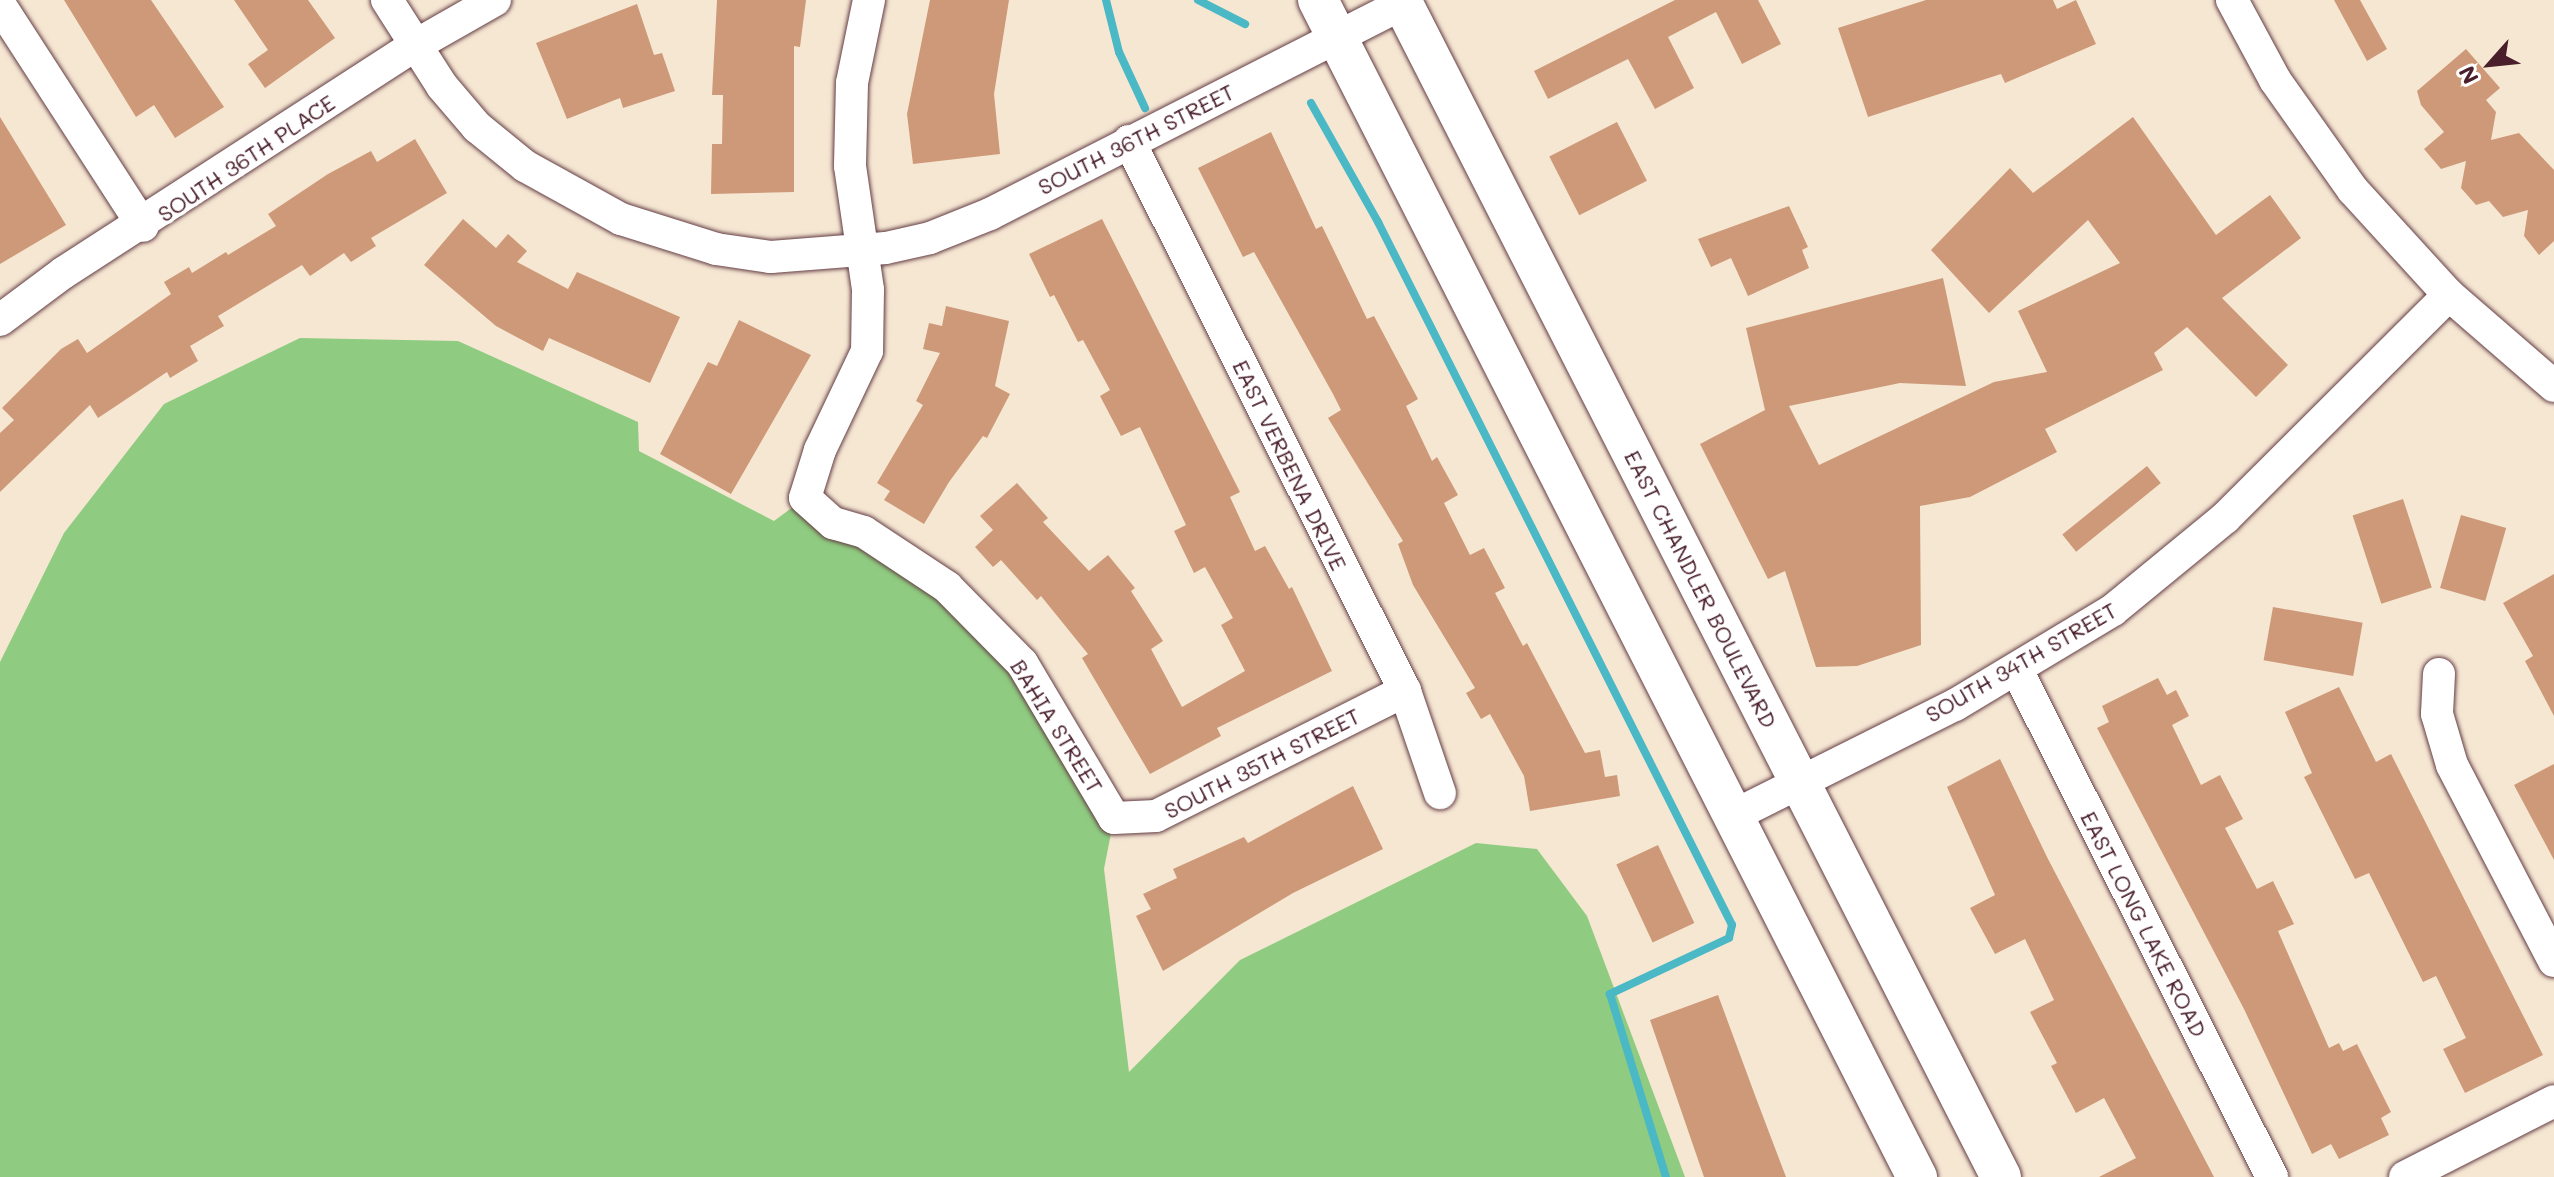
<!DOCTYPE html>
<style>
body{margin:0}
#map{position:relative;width:2554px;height:1177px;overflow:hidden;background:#f6e7d3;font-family:Mali,sans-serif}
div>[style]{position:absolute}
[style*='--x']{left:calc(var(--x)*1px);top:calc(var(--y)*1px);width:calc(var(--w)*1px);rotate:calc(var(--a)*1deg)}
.green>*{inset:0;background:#8fcc81}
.stream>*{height:8px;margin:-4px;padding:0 4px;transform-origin:4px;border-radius:4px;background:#4ab8c5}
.building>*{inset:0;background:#cd9978;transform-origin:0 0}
.roads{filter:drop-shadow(0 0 2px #643d44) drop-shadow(0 0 2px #643d44)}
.minor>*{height:32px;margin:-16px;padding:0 16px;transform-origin:16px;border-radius:16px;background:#fff}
.major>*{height:40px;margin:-20px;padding:0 20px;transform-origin:20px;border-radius:20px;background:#fff}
span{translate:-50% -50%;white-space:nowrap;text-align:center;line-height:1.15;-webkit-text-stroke:7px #fff;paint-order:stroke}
.street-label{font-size:22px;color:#4a1f2b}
.north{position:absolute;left:2450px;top:24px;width:80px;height:80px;-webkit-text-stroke:6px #fff;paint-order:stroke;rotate:243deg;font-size:22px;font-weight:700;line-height:32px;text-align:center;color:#4a1f2b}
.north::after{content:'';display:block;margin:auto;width:28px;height:36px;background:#4a1f2b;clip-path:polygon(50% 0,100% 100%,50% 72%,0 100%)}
</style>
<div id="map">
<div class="green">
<i style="clip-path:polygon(300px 338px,458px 341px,638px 422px,639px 451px,774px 521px,805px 498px,947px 587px,1114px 818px,1104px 869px,1129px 1072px,1240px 960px,1476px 843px,1537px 849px,1587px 916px,1685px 1177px,0 1177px,0 662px,64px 533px,164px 404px)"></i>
</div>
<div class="stream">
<i style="--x:1106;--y:0;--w:54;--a:76"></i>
<i style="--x:1119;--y:52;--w:62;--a:65.1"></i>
<i style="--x:1198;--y:0;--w:53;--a:27.1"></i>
<i style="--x:1311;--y:103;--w:137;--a:60.6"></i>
<i style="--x:1378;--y:222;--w:787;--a:63.27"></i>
<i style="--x:1732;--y:925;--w:13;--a:103"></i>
<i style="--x:1729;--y:938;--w:132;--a:154.8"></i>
<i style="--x:1610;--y:994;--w:191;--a:73"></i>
</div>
<div class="building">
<i style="clip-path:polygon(64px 0,151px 0,224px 107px,175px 138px,154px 105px,136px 117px)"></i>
<i style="clip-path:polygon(234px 0,308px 0,335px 38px,265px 88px,248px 64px,268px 50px)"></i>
<i style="clip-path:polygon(717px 0,806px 0,800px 47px,794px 46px,794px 192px,711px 194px,712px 144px,722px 144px,723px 95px,712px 95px)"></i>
<i style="clip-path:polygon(930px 0,1009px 0,994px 94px,1000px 154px,913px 164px,907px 114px)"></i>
<i style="clip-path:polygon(1675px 0,1758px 0,1781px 44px,1742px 64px,1716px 12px,1668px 37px,1694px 88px,1655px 109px,1628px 59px,1548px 99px,1534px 71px)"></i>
<i style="clip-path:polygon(1926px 0,2053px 0,2057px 9px,2076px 0,2096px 44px,2005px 83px,2001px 74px,1868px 117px,1838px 28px)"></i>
<i style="clip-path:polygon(2334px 0,2360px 0,2387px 49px,2367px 61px)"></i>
<i style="clip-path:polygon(637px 4px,654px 55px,662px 53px,675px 91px,623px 108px,620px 98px,567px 119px,536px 43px)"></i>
<i style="clip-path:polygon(2466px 49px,2500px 88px,2486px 100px,2496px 112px,2491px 140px,2519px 133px,2554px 170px,2554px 241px,2539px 255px,2524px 236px,2528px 210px,2503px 217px,2489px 201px,2476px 205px,2461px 188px,2466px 161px,2441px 169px,2424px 149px,2444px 132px,2421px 105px,2417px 91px)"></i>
<i style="clip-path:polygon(0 117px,66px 225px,0 264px)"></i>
<i style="clip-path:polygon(2133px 117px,2216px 235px,2270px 195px,2301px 238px,2222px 298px,2288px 365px,2256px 397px,2187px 327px,2154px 353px,2163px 370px,2045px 429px,2057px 452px,1970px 497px,1920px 506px,1921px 645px,1857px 666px,1816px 667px,1785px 571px,1768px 579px,1700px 444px,1765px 410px,1746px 328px,1943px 278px,1966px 386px,1900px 383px,1789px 406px,1819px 465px,1994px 382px,2047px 372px,2018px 311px,2120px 263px,2088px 220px,1989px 313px,1931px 250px,2010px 168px,2033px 193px)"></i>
<i style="left:1617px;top:122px;width:66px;height:76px;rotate:63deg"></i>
<i style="clip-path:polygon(1271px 132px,1316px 229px,1322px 226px,1367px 319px,1374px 316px,1418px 399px,1406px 406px,1432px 461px,1437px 457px,1458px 495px,1444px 503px,1470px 555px,1484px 548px,1505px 588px,1495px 593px,1523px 646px,1527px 643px,1585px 753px,1600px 750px,1605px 777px,1617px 775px,1620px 796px,1530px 811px,1524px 776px,1490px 714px,1481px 719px,1466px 693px,1475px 688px,1413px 585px,1398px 544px,1403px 541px,1328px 418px,1341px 410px,1333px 394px,1254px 252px,1243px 257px,1198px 168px)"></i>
<i style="clip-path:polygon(415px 139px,447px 193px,371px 238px,376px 246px,351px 262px,344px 253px,310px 276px,302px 265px,218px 316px,224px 326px,190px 346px,198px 361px,170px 378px,167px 372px,98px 418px,90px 405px,0 492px,0 433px,14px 420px,2px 408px,61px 349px,78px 339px,87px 353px,171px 294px,164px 282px,189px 267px,192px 273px,226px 252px,228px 255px,276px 226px,268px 214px,328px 174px,371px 151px,377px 162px)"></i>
<i style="clip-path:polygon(1789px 206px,1808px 247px,1802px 250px,1809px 268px,1748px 296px,1731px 258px,1711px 267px,1698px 239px)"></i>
<i style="clip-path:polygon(463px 219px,496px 248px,508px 234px,527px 251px,517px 262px,568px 289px,577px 272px,680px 317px,650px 383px,549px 338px,543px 351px,496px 326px,424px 265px)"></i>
<i style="clip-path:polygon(1102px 219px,1240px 492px,1230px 497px,1255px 551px,1265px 546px,1289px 589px,1292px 587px,1332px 671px,1217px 728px,1221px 736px,1150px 774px,1082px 658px,1088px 654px,1041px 596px,1037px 600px,1001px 560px,993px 567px,975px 547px,993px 530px,980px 516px,1017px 483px,1048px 518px,1043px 522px,1089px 571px,1108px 555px,1135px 588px,1131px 591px,1163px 641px,1151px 649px,1182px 707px,1245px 671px,1221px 625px,1233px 618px,1205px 567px,1194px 573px,1174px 531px,1186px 525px,1140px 427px,1121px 436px,1100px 396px,1110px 390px,1083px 340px,1078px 342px,1054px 295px,1050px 297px,1029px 254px)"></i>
<i style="clip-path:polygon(946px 306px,1009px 321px,995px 386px,1010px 394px,987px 438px,983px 436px,949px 482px,924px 524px,884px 500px,890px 491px,877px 483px,923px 405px,916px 401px,940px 353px,923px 349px,929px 323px,942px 326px)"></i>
<i style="clip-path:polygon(739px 320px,811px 355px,731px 494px,660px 454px,708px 362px,717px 366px)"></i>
<i style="left:2147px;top:466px;width:22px;height:109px;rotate:51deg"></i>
<i style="left:2403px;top:499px;width:93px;height:53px;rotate:72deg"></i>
<i style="left:2461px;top:515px;width:47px;height:76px;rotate:16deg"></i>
<i style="clip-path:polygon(2554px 574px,2554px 716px,2525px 661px,2533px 656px,2503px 603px)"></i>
<i style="left:2273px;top:607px;width:91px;height:54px;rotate:10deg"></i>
<i style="clip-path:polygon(2158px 678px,2167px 695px,2176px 690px,2189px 716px,2172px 725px,2201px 785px,2220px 775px,2243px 819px,2225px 828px,2257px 889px,2273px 881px,2294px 924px,2278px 931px,2329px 1048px,2339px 1043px,2343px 1051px,2357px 1044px,2391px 1112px,2381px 1118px,2389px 1135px,2339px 1159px,2331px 1144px,2312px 1154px,2244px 1009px,2097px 728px,2109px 722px,2102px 706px)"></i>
<i style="clip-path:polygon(2339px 687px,2376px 762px,2391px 754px,2543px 1055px,2465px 1093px,2443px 1049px,2466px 1038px,2436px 976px,2423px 982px,2369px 873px,2355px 879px,2304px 777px,2312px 773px,2285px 712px)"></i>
<i style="clip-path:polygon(2000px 759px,2047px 857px,2214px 1177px,2099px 1177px,2136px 1158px,2104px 1098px,2076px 1113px,2051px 1066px,2057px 1063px,2030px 1012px,2054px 1000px,2025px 939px,1995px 954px,1970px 908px,1995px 895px,1947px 787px)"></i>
<i style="clip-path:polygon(2554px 764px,2554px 860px,2514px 785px)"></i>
<i style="clip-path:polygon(1353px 786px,1383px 849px,1293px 893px,1163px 971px,1136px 916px,1151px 909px,1143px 894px,1177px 878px,1173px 869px,1244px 837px,1248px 843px)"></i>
<i style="left:1658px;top:845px;width:86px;height:46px;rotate:65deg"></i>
<i style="clip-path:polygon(1718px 995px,1756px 1098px,1786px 1177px,1704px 1177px,1650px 1020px)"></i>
</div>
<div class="roads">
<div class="minor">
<i style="--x:387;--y:0;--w:102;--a:57.4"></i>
<i style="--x:442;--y:86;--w:54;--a:49.5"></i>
<i style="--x:477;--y:127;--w:62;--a:39.1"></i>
<i style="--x:525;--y:166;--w:110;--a:28.9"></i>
<i style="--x:621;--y:219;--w:100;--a:17.5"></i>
<i style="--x:716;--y:249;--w:56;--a:8.3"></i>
<i style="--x:771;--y:257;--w:115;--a:-4.5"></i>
<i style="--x:886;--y:248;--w:45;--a:-12.8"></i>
<i style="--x:930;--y:238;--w:65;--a:-21.8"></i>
<i style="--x:990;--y:214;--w:463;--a:-27"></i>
<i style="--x:869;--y:0;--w:85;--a:101.6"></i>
<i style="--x:852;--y:83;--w:83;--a:91.4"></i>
<i style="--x:850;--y:166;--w:125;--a:81.7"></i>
<i style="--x:868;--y:290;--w:61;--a:90.9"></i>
<i style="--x:867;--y:351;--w:110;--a:115.4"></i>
<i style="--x:820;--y:450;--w:50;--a:107.4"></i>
<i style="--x:805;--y:498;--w:38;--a:42"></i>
<i style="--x:833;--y:523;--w:32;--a:16"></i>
<i style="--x:864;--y:532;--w:100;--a:33.5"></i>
<i style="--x:947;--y:587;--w:107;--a:45.4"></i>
<i style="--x:1022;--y:663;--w:180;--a:59.3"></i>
<i style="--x:1114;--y:818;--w:42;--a:-2.7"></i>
<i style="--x:1156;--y:816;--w:279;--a:-26.7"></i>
<i style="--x:2232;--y:0;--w:91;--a:61.7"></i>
<i style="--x:2275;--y:80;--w:135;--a:54.7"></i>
<i style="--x:2353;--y:190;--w:142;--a:47.6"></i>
<i style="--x:2449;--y:295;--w:139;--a:40.9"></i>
<i style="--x:0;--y:5;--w:263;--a:57.1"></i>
<i style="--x:1129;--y:141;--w:615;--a:63.35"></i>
<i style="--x:1405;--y:691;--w:108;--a:71.1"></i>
<i style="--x:0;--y:320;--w:79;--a:-36.7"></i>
<i style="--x:63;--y:273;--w:420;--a:-32.9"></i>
<i style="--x:416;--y:45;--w:91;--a:-29.7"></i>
<i style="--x:2017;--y:670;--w:568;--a:63.3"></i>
<i style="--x:2439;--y:674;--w:40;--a:92.9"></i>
<i style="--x:2437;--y:714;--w:53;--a:73.6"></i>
<i style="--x:2452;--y:765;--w:221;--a:62.5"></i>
<i style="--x:1733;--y:816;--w:248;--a:-26.6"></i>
<i style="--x:1955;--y:705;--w:184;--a:-31"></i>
<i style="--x:2113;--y:610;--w:145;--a:-39.4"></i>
<i style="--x:2225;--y:518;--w:316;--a:-44.9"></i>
<i style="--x:2405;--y:1177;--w:167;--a:-27"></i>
</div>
<div class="major">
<i style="--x:1318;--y:0;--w:1321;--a:63.03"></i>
<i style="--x:1401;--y:0;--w:1321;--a:62.99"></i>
</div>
</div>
<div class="street-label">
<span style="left:1136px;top:139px;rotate:-27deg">SOUTH 36TH STREET</span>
<span style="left:246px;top:158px;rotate:-34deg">SOUTH 36TH PLACE</span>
<span style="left:1290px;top:465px;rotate:64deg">EAST VERBENA DRIVE</span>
<span style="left:1701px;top:589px;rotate:63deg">EAST CHANDLER BOULEVARD</span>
<span style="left:2021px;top:662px;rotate:-30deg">SOUTH 34TH STREET</span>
<span style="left:1057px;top:726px;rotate:58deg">BAHIA STREET</span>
<span style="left:1262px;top:763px;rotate:-27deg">SOUTH 35TH STREET</span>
<span style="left:2144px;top:924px;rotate:63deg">EAST LONG LAKE ROAD</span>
</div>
<div class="north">N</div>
</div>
